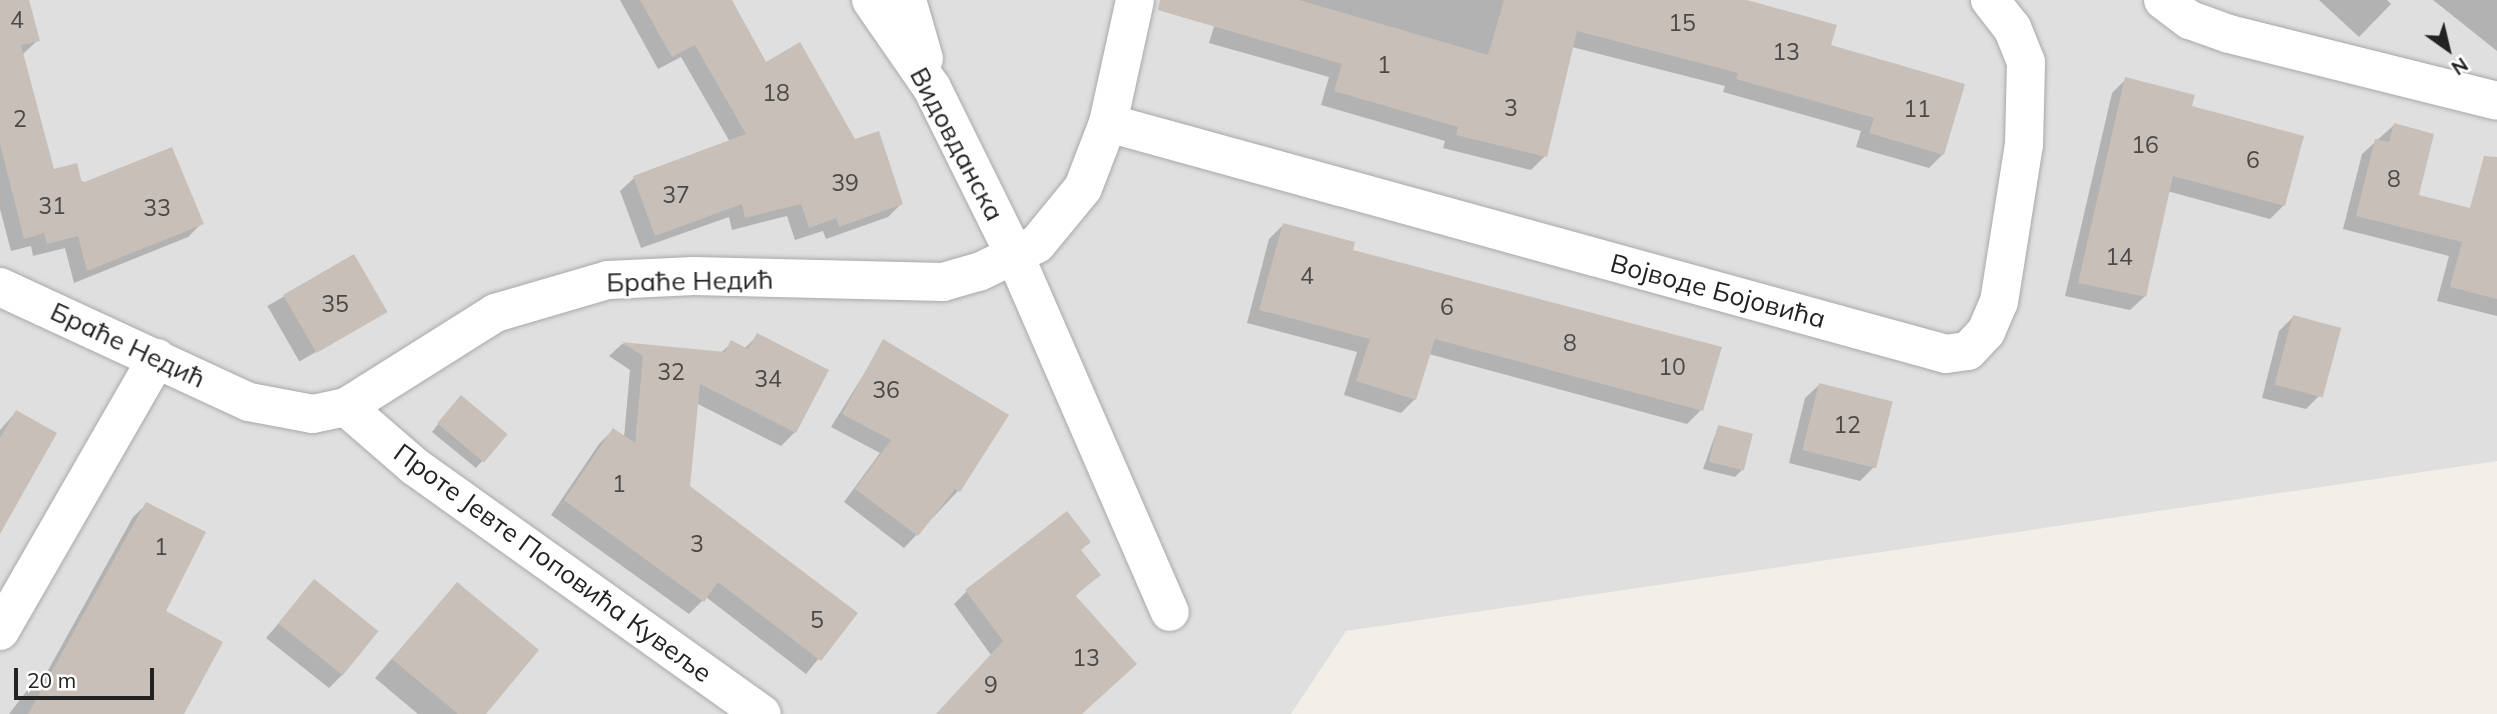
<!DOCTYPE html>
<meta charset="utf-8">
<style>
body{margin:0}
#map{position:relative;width:2497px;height:714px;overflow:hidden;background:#f2efe9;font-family:Mulish,sans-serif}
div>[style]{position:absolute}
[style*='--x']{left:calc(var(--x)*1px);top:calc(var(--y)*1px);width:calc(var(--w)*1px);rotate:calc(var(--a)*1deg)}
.residential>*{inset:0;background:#e0dfdf}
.shadow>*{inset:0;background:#0003;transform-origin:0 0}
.building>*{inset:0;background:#c7bfb8;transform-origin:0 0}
.roads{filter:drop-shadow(0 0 2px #a9a9a9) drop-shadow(0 0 2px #a9a9a9)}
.minor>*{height:38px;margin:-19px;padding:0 19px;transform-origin:19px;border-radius:19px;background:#fff}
span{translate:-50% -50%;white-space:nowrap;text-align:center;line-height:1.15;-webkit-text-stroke:5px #fff;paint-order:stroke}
.number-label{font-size:23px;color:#4b4948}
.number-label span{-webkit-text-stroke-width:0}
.street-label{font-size:26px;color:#222}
.north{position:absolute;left:2413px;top:14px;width:70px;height:70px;-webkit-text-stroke:5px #fff;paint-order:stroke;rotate:146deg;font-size:19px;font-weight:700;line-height:28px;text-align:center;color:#222}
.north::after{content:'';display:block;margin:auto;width:24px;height:32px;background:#222;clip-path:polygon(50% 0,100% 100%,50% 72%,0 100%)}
.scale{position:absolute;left:14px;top:668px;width:140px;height:32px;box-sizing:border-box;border:4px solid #222;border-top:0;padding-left:9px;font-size:21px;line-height:24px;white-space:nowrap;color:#222;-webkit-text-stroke:5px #fff;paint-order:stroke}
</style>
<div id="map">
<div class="residential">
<i style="clip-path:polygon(0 0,2497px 0,2497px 461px,1346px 631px,1291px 714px,0 714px)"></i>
</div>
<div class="shadow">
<i style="clip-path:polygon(0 0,27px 0,38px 40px,22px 55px,52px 171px,202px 223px,188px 237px,74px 283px,65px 248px,33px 256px,31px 246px,11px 251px,0 209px)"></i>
<i style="clip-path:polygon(620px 0,730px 0,765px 64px,854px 141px,901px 204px,888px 217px,826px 239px,823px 231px,795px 240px,787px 216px,732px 230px,729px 217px,641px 248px,620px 191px,634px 178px,730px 142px,681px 57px,658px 69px)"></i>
<i style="clip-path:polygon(1222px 0,1740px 0,1829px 46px,1943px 154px,1929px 168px,1856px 147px,1861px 131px,1723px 92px,1725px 86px,1572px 47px,1545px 156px,1531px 170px,1443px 148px,1445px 141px,1321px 105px,1329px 77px,1209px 43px)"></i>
<i style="clip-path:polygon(2319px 0,2387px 0,2391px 4px,2359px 37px)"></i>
<i style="clip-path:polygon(2433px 0,2497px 0,2497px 51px)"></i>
<i style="clip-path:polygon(2126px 79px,2190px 108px,2284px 205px,2270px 219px,2167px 191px,2144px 297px,2130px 310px,2065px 296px,2112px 93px)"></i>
<i style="clip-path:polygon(2394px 125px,2417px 196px,2497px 217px,2497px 316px,2437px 301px,2449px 256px,2343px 229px,2362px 154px)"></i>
<i style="clip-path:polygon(1283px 225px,1351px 251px,1701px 410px,1687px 424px,1429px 354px,1415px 399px,1401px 413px,1344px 395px,1357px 352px,1247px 323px,1269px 239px)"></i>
<i style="left:354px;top:256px;width:64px;height:100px;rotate:60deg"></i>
<i style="clip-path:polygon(2293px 317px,2320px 395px,2306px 409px,2262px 398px,2279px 331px)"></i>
<i style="clip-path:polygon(757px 336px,795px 432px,781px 446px,696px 403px,688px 486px,856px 613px,806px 674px,706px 597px,689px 614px,551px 515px,599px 444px,613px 430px,624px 437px,630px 370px,609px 356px,622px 344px,721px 353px,731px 343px,744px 349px)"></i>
<i style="clip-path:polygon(884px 342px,958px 491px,904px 548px,844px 502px,880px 453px,831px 427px)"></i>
<i style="clip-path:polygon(1819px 385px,1874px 467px,1860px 481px,1789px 463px,1805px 398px)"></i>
<i style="clip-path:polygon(454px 404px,506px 434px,476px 468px,432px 432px)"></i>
<i style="clip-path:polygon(16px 412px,0 522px,0 430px)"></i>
<i style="clip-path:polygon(1718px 427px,1742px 470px,1735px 477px,1703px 469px)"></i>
<i style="clip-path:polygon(147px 504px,179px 714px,9px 714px,35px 680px,41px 683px,133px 517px)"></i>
<i style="clip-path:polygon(1080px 551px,1099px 575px,1074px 597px,1081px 714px,938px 714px,991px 655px,954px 604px,967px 591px)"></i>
<i style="clip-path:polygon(315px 581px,343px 674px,329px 688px,266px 638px)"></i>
<i style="clip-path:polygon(457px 584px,484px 714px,418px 714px,375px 678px)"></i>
</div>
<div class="building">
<i style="clip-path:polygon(0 0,29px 0,40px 41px,21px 45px,54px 169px,77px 163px,82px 183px,172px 147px,204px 224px,87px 271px,78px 236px,47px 244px,44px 233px,24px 239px,0 144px)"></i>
<i style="clip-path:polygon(640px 0,732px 0,766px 62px,800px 42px,855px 139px,879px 131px,903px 204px,839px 227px,836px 218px,809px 228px,801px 204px,745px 218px,742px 204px,655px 236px,633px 176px,746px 134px,695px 45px,672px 57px)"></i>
<i style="clip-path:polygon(1160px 0,1299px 0,1488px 55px,1504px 0,1747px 0,1837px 25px,1831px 45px,1965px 84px,1944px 155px,1869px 133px,1874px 118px,1736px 79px,1738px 73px,1577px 31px,1547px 157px,1456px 135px,1458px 127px,1334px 91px,1342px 64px,1158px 10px)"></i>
<i style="clip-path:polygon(2125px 77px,2195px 95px,2192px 106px,2304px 136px,2285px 206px,2173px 176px,2146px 297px,2078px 283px)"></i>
<i style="clip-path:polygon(2394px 123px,2434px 134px,2419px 195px,2470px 208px,2484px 156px,2497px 157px,2497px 299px,2450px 287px,2462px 242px,2356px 216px,2375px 139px,2389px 142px)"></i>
<i style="clip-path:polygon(1283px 223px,1355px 242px,1353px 250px,1722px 347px,1703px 411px,1435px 339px,1416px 400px,1356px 381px,1370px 339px,1259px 310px)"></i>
<i style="left:354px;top:254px;width:67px;height:82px;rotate:60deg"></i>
<i style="left:2293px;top:315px;width:50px;height:72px;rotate:15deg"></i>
<i style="clip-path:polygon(757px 333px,829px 370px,796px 433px,700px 384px,690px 486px,858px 613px,821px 661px,718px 582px,704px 602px,564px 500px,613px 428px,635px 443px,643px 356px,621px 342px,725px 352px,731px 340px,748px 349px)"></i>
<i style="clip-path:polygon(883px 339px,1009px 415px,960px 492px,955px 489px,918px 536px,855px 489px,891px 440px,842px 414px)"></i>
<i style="left:1819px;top:383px;width:76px;height:69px;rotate:14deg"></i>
<i style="left:461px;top:395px;width:61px;height:37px;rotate:40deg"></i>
<i style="clip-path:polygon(16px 410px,57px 433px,0 534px,0 438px)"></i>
<i style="left:1718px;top:425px;width:36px;height:38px;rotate:14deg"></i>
<i style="clip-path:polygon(146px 502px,206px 532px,166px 611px,223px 642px,184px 714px,28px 714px)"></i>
<i style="clip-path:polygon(1067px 511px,1091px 542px,1081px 550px,1101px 575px,1075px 595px,1137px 664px,1082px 714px,936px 714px,1003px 641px,965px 590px)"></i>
<i style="left:314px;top:579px;width:83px;height:57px;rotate:39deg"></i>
<i style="clip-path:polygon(457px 582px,539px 650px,486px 714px,458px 714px,392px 659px)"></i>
</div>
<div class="roads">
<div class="minor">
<i style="--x:871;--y:0;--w:107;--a:55.3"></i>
<i style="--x:932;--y:88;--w:187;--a:63.7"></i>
<i style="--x:1015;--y:256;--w:388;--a:66.5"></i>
<i style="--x:907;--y:0;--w:61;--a:73.9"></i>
<i style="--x:2163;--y:0;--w:34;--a:37"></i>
<i style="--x:2190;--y:20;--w:41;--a:19.7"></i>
<i style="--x:2229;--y:34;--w:276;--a:14"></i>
<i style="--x:1108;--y:123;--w:869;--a:15.41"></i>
<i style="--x:1946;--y:354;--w:22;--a:-8"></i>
<i style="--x:1968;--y:351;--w:26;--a:-47"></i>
<i style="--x:1986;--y:332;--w:33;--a:-67"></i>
<i style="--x:1999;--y:302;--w:159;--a:-81"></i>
<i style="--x:2024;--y:145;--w:83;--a:-88.6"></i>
<i style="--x:2026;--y:62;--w:37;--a:-112"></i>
<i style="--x:2012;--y:28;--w:36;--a:-128"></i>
<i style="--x:0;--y:287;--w:274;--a:24.8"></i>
<i style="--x:249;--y:402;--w:65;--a:10.6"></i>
<i style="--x:313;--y:414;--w:34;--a:-12"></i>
<i style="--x:346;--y:407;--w:176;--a:-32.2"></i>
<i style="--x:495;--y:313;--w:118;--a:-16.3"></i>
<i style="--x:608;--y:280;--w:86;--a:-2.7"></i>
<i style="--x:694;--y:276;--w:249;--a:1.4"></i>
<i style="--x:943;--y:282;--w:37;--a:-16"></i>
<i style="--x:979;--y:272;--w:64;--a:-25.8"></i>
<i style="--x:1037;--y:244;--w:72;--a:-50.6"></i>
<i style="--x:1083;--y:188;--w:70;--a:-69"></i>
<i style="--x:1108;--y:123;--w:126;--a:-77.6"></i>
<i style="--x:346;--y:407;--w:90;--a:40.9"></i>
<i style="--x:414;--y:466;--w:427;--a:35.5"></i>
<i style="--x:0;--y:631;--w:315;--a:-60.1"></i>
</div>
</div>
<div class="number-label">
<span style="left:17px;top:20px">4</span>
<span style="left:1682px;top:23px">15</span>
<span style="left:1786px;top:52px">13</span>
<span style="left:1384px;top:65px">1</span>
<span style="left:776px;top:93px">18</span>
<span style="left:1511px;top:108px">3</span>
<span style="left:1917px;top:109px">11</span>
<span style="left:20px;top:119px">2</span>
<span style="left:2145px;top:145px">16</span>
<span style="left:2253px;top:160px">6</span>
<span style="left:2394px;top:179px">8</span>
<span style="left:845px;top:183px">39</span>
<span style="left:676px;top:195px">37</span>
<span style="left:52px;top:206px">31</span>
<span style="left:157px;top:208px">33</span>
<span style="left:2119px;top:257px">14</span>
<span style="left:1307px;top:276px">4</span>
<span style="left:335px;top:304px">35</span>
<span style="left:1447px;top:307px">6</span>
<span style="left:1570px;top:343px">8</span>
<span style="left:1672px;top:367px">10</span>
<span style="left:671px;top:372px">32</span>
<span style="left:768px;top:379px">34</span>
<span style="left:886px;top:390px">36</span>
<span style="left:1847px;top:425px">12</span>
<span style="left:619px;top:484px">1</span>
<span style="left:697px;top:544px">3</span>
<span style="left:161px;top:547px">1</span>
<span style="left:817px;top:620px">5</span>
<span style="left:1086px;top:658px">13</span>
<span style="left:991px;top:685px">9</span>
</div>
<div class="street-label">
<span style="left:957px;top:144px;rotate:62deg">Видовданска</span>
<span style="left:690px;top:281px;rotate:-1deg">Браће Недић</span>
<span style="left:1718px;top:291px;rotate:15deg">Војводе Бојовића</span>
<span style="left:128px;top:345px;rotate:25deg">Браће Недић</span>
<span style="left:553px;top:563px;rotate:36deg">Проте Јевте Поповића Кувеље</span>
</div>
<div class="north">N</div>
<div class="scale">20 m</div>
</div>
